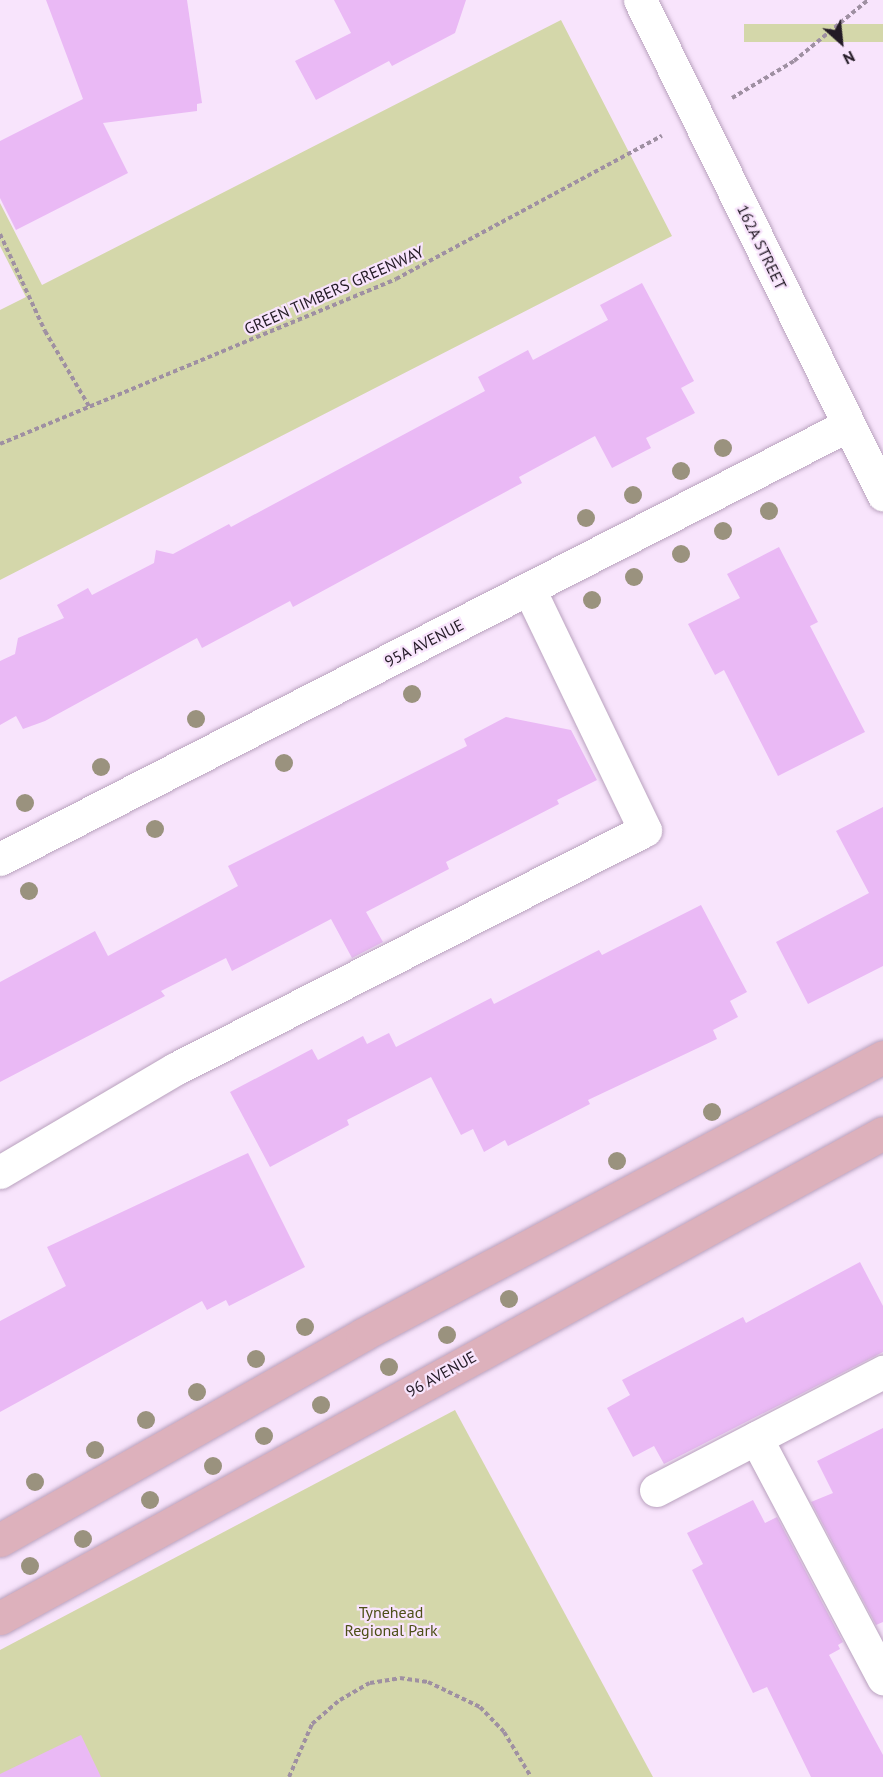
<!DOCTYPE html>
<style>
body{margin:0}
#map{position:relative;width:883px;height:1777px;overflow:hidden;background:#f8e4fc;font-family:"PT Sans",sans-serif}
div>[style]{position:absolute}
[style*='--x']{left:calc(var(--x)*1px);top:calc(var(--y)*1px);width:calc(var(--w)*1px);rotate:calc(var(--a)*1deg)}
.green>*{inset:0;background:#d4d7aa;transform-origin:0 0}
.building>*{inset:0;background:#eab9f5}
.path>*{height:4px;margin-top:-2px;transform-origin:0;background:repeating-linear-gradient(90deg,#9f90a2 0 4.5px,transparent 0 7.5px)}
.roads{filter:drop-shadow(0 0 2px #b9a2be) drop-shadow(0 0 2px #b9a2be)}
.minor>*{height:33px;margin:-16.5px;padding:0 16.5px;transform-origin:16.5px;border-radius:16.5px;background:#fff}
.major>*{height:33px;margin:-16.5px;padding:0 16.5px;transform-origin:16.5px;border-radius:16.5px;background:#ddb1bc}
.trees>*{width:18px;height:18px;margin:-9px;border-radius:50%;background:#9a927e}
span{translate:-50% -50%;white-space:nowrap;text-align:center;line-height:1.15;-webkit-text-stroke:4.5px #f8e4fc;paint-order:stroke}
.street-label{font-size:16px;color:#231a25}
.park-label{font-size:16px;color:#4d4f17}
.north{position:absolute;left:811px;top:12px;width:60px;height:60px;-webkit-text-stroke:4px #f8e4fc;paint-order:stroke;rotate:153deg;font-size:16px;font-weight:700;line-height:24px;text-align:center;color:#231a25}
.north::after{content:'';display:block;margin:auto;width:21px;height:27px;background:#231a25;clip-path:polygon(50% 0,100% 100%,50% 72%,0 100%)}
</style>
<div id="map">
<div class="green">
<i style="clip-path:polygon(561px 20px,672px 236px,0 580px,0 310px,26px 297px,0 246px,0 203px,42px 285px)"></i>
<i style="left:883px;top:24px;width:18px;height:139px;rotate:90deg"></i>
<i style="clip-path:polygon(455px 1410px,653px 1777px,0 1777px,0 1650px)"></i>
</div>
<div class="building">
<i style="clip-path:polygon(46px 0,187px 0,202px 103px,197px 104px,197px 111px,103px 123px,128px 173px,16px 230px,0 198px,0 141px,83px 99px)"></i>
<i style="clip-path:polygon(334px 0,466px 0,455px 33px,392px 66px,389px 61px,316px 100px,295px 61px,351px 33px)"></i>
<i style="clip-path:polygon(642px 283px,694px 381px,681px 388px,695px 413px,646px 438px,651px 448px,612px 468px,595px 436px,519px 477px,522px 483px,293px 607px,290px 601px,202px 648px,197px 638px,45px 721px,23px 729px,16px 716px,0 725px,0 661px,15px 654px,18px 638px,64px 618px,57px 605px,88px 588px,92px 595px,154px 563px,156px 550px,173px 554px,229px 524px,231px 527px,485px 391px,478px 377px,528px 350px,533px 360px,608px 320px,600px 305px)"></i>
<i style="clip-path:polygon(779px 547px,818px 622px,810px 626px,865px 732px,778px 776px,724px 670px,715px 675px,688px 624px,740px 598px,727px 574px)"></i>
<i style="clip-path:polygon(506px 717px,571px 730px,597px 780px,557px 800px,559px 804px,446px 862px,449px 869px,366px 912px,383px 942px,352px 958px,331px 919px,232px 971px,226px 958px,161px 991px,165px 996px,0 1082px,0 982px,95px 931px,108px 956px,238px 886px,228px 866px,467px 746px,464px 739px)"></i>
<i style="clip-path:polygon(883px 807px,883px 966px,808px 1004px,776px 942px,869px 893px,836px 831px)"></i>
<i style="clip-path:polygon(701px 905px,747px 992px,730px 1001px,738px 1017px,713px 1030px,717px 1039px,588px 1100px,590px 1104px,508px 1146px,505px 1140px,484px 1152px,473px 1129px,461px 1135px,431px 1077px,347px 1120px,349px 1125px,270px 1167px,230px 1092px,312px 1049px,318px 1060px,363px 1036px,367px 1044px,389px 1033px,396px 1047px,491px 998px,494px 1004px,599px 950px,602px 955px)"></i>
<i style="clip-path:polygon(248px 1153px,305px 1267px,229px 1306px,226px 1300px,207px 1310px,202px 1301px,0 1412px,0 1321px,66px 1286px,47px 1247px)"></i>
<i style="clip-path:polygon(860px 1262px,883px 1306px,883px 1352px,664px 1464px,654px 1446px,633px 1457px,607px 1408px,630px 1395px,622px 1380px,743px 1317px,746px 1323px)"></i>
<i style="clip-path:polygon(883px 1428px,883px 1622px,876px 1625px,811px 1502px,833px 1493px,817px 1461px)"></i>
<i style="clip-path:polygon(753px 1500px,765px 1523px,777px 1517px,843px 1642px,838px 1645px,840px 1649px,829px 1655px,883px 1755px,883px 1777px,811px 1777px,767px 1687px,753px 1693px,692px 1570px,703px 1564px,687px 1533px)"></i>
<i style="clip-path:polygon(81px 1735px,101px 1777px,0 1777px,0 1774px)"></i>
</div>
<div class="path">
<i style="--x:732;--y:98;--w:72;--a:-30.8"></i>
<i style="--x:794;--y:61;--w:96;--a:-39.5"></i>
<i style="--x:0;--y:234;--w:107;--a:65.1"></i>
<i style="--x:45;--y:331;--w:89;--a:59.7"></i>
<i style="--x:0;--y:444;--w:429;--a:-22.6"></i>
<i style="--x:396;--y:279;--w:302;--a:-28.3"></i>
<i style="--x:289;--y:1777;--w:58;--a:-66.5"></i>
<i style="--x:312;--y:1724;--w:37;--a:-41"></i>
<i style="--x:340;--y:1700;--w:34;--a:-30"></i>
<i style="--x:370;--y:1683;--w:30;--a:-9"></i>
<i style="--x:400;--y:1678;--w:28;--a:8"></i>
<i style="--x:428;--y:1682;--w:58;--a:25.7"></i>
<i style="--x:480;--y:1707;--w:35;--a:46"></i>
<i style="--x:504;--y:1732;--w:52;--a:59"></i>
</div>
<div class="roads">
<div class="minor">
<i style="--x:640;--y:0;--w:551;--a:63.81"></i>
<i style="--x:0;--y:859;--w:953;--a:-27.1"></i>
<i style="--x:0;--y:1172;--w:203;--a:-30.5"></i>
<i style="--x:175;--y:1069;--w:527;--a:-26.95"></i>
<i style="--x:645;--y:830;--w:267;--a:-115.7"></i>
<i style="--x:756;--y:1438;--w:272;--a:62.1"></i>
<i style="--x:656;--y:1490;--w:256;--a:-27.5"></i>
</div>
<div class="major">
<i style="--x:0;--y:1540;--w:416;--a:-29.5"></i>
<i style="--x:362;--y:1335;--w:591;--a:-28.08"></i>
<i style="--x:0;--y:1618;--w:1007;--a:-28.78"></i>
</div>
</div>
<div class="trees">
<i style="left:723px;top:448px"></i>
<i style="left:681px;top:471px"></i>
<i style="left:633px;top:495px"></i>
<i style="left:769px;top:511px"></i>
<i style="left:586px;top:518px"></i>
<i style="left:723px;top:531px"></i>
<i style="left:681px;top:554px"></i>
<i style="left:634px;top:577px"></i>
<i style="left:592px;top:600px"></i>
<i style="left:412px;top:694px"></i>
<i style="left:196px;top:719px"></i>
<i style="left:284px;top:763px"></i>
<i style="left:101px;top:767px"></i>
<i style="left:25px;top:803px"></i>
<i style="left:155px;top:829px"></i>
<i style="left:29px;top:891px"></i>
<i style="left:712px;top:1112px"></i>
<i style="left:617px;top:1161px"></i>
<i style="left:509px;top:1299px"></i>
<i style="left:305px;top:1327px"></i>
<i style="left:447px;top:1335px"></i>
<i style="left:256px;top:1359px"></i>
<i style="left:389px;top:1367px"></i>
<i style="left:197px;top:1392px"></i>
<i style="left:321px;top:1405px"></i>
<i style="left:146px;top:1420px"></i>
<i style="left:264px;top:1436px"></i>
<i style="left:95px;top:1450px"></i>
<i style="left:213px;top:1466px"></i>
<i style="left:35px;top:1482px"></i>
<i style="left:150px;top:1500px"></i>
<i style="left:83px;top:1539px"></i>
<i style="left:30px;top:1566px"></i>
</div>
<div class="street-label">
<span style="left:762px;top:247px;rotate:64deg">162A STREET</span>
<span style="left:334px;top:290px;rotate:-24deg">GREEN TIMBERS GREENWAY</span>
<span style="left:424px;top:643px;rotate:-27deg">95A AVENUE</span>
<span style="left:441px;top:1374px;rotate:-29deg">96 AVENUE</span>
</div>
<div class="park-label">
<span style="left:391px;top:1621px">Tynehead<br>Regional Park</span>
</div>
<div class="north">N</div>
</div>
